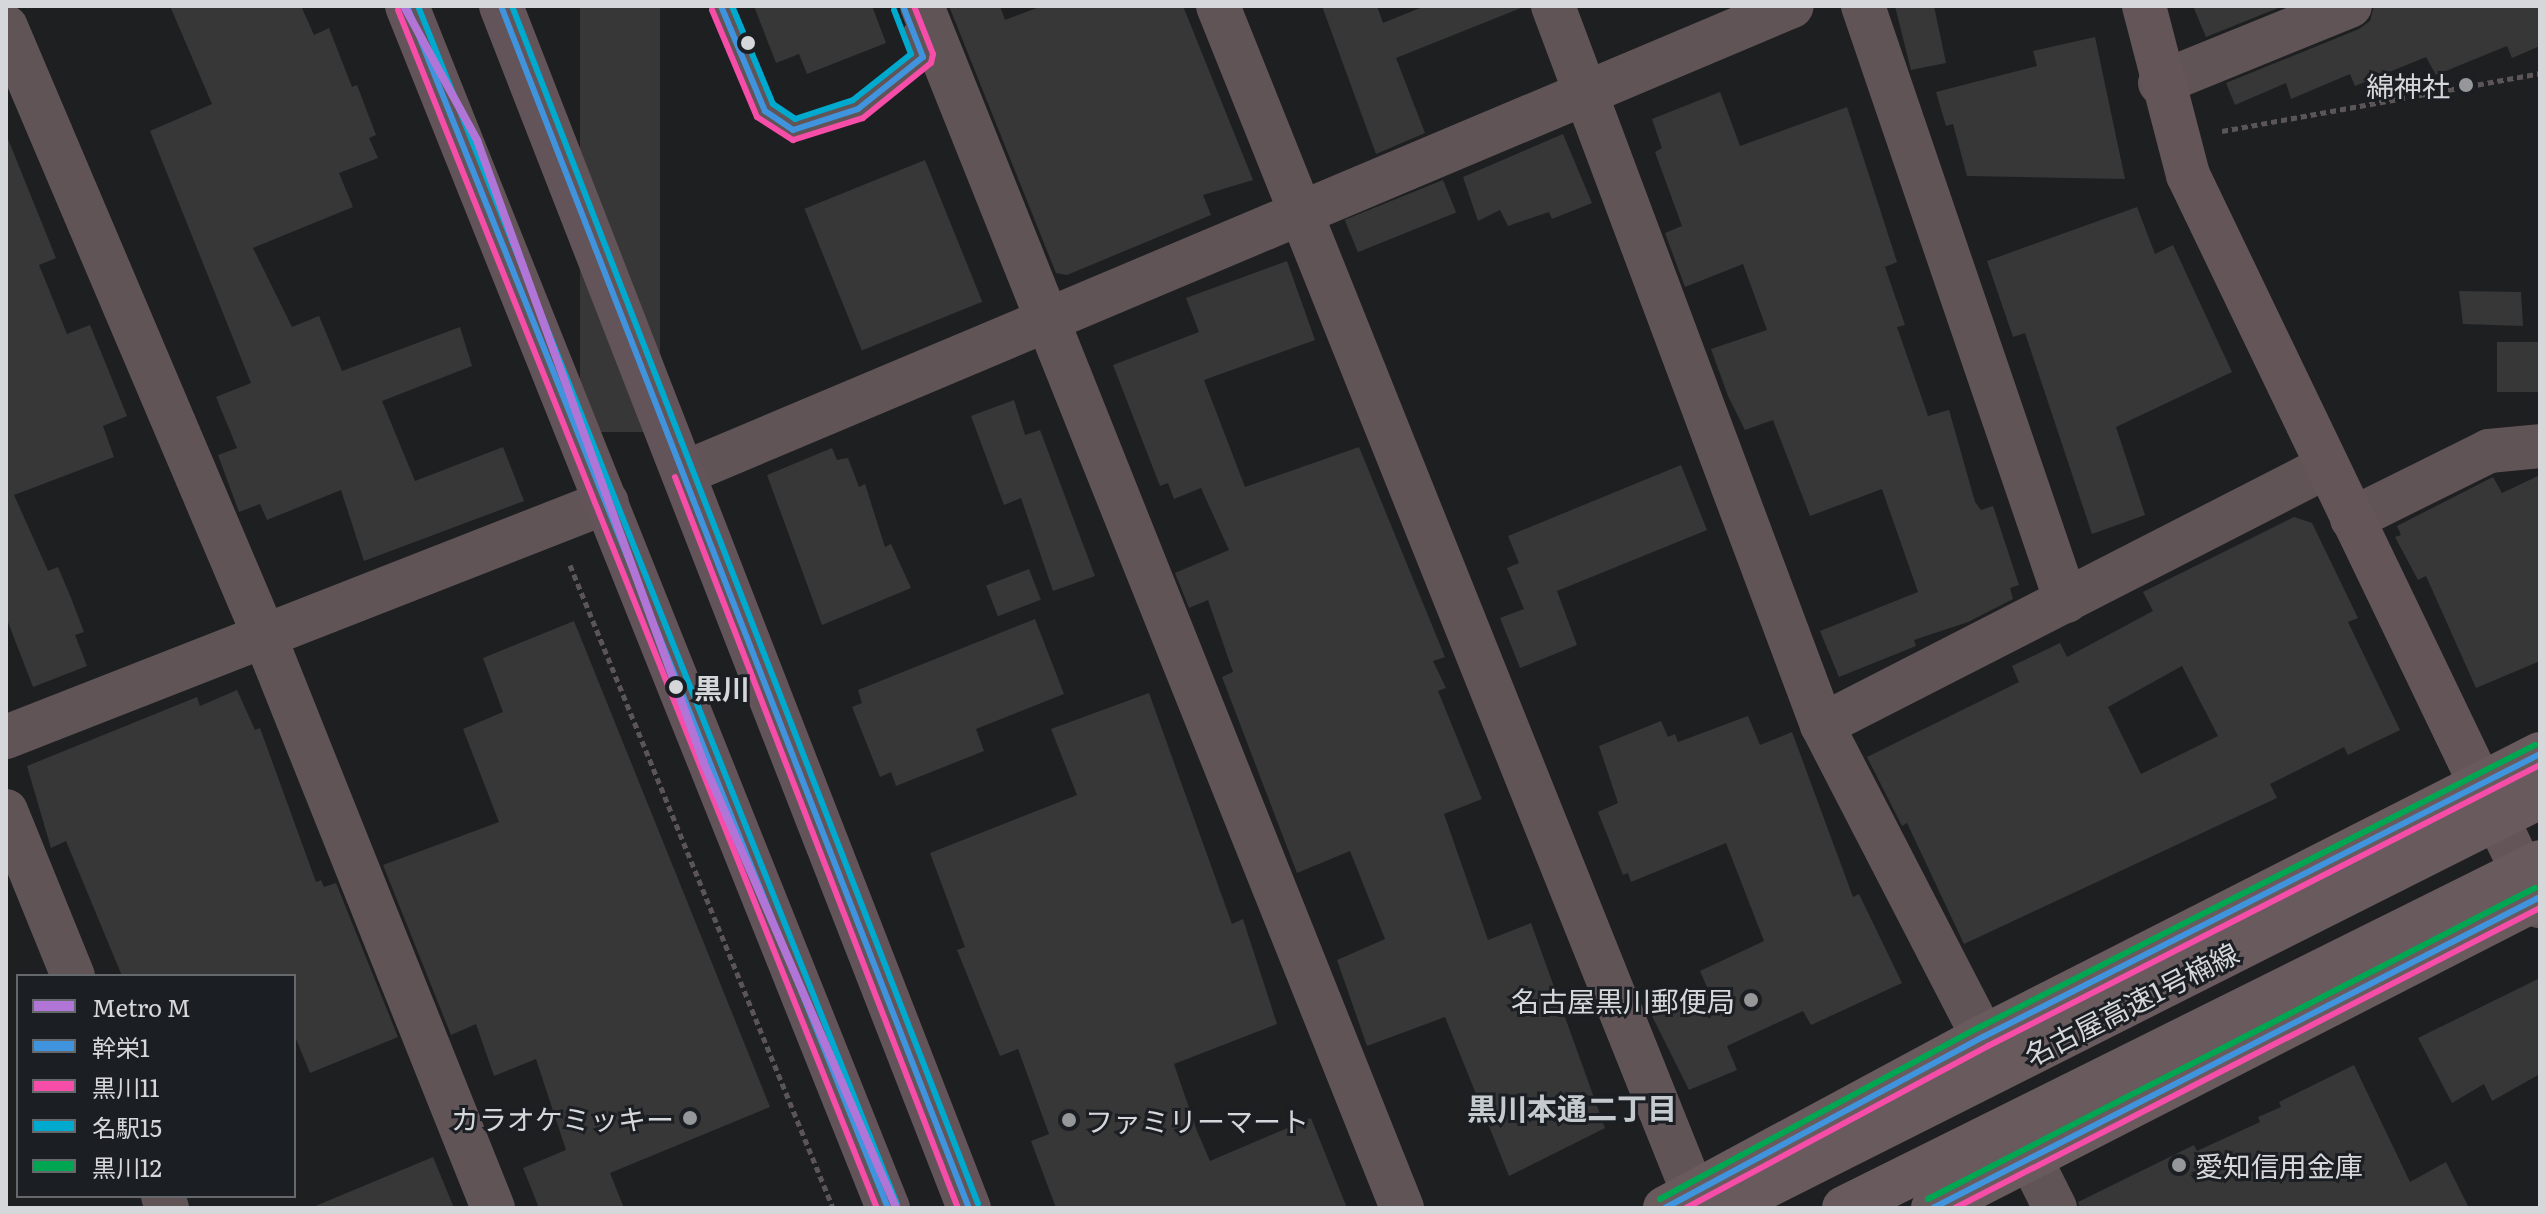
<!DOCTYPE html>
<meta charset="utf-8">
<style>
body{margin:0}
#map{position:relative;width:2546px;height:1214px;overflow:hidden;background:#1d1f21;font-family:Literata,"Noto Sans JP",serif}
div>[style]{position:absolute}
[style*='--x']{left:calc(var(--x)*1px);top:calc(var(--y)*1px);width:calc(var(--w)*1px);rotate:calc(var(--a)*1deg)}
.building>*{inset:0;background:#373738;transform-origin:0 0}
.path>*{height:5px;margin-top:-2.5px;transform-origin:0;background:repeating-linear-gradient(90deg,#5c5558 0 6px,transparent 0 10px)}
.lane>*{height:22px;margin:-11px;padding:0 11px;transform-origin:11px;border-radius:11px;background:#615457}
.street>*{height:44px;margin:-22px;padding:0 22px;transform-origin:22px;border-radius:22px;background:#615457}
.secondary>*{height:44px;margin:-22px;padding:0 22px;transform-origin:22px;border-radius:22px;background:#645559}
.primary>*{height:44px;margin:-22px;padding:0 22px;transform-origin:22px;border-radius:22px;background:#625458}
.highway>*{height:44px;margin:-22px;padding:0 22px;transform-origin:22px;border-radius:22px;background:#685a5d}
.highway-bridge>*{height:44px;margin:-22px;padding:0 22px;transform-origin:22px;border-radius:22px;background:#685a5d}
.bus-1>*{height:6px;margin:-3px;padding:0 3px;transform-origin:3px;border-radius:3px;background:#4094de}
.bus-2>*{height:6px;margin:-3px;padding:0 3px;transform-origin:3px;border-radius:3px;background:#f54da8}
.bus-3>*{height:6px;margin:-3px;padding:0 3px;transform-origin:3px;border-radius:3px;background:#00a9ce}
.bus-4>*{height:6px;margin:-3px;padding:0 3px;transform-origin:3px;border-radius:3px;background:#00a651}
.metro-1>*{height:8px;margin:-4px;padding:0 4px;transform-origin:4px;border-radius:4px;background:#b175d8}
.dots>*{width:22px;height:22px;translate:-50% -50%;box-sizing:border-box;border:4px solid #1b1f23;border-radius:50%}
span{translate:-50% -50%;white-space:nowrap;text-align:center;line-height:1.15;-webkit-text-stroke:6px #1b1f23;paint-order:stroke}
.poi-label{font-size:28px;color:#d5d7da}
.right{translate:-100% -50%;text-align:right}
.left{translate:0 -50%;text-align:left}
.stop-label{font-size:28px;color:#d5d7da;font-weight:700}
.street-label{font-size:28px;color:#d5d7da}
.neighbourhood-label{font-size:30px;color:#c4cace;font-weight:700}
.frame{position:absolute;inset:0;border:8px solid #d5d7da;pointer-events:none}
.legend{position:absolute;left:16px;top:974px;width:280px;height:224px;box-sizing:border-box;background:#1b1f23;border:2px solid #65696c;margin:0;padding:10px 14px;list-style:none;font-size:24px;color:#d5d7da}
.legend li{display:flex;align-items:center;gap:16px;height:40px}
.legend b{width:40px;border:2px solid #65696c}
</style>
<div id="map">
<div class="building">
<i style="clip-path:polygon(170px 6px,301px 6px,314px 35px,329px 28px,352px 87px,357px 85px,376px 135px,369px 138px,378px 158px,339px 173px,353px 207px,253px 248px,292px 327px,319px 316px,342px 371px,460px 327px,472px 366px,382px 401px,415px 481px,503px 447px,524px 501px,364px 561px,341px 490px,267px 520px,260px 504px,239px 512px,218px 455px,237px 448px,216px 397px,251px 383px,150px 131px,212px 104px)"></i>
<i style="left:580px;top:6px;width:80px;height:426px"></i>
<i style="clip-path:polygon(754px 6px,872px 6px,886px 43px,807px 74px,799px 54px,776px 63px)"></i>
<i style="clip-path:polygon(949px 6px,1000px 6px,1005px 20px,1042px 6px,1183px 6px,1253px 180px,1203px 195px,1211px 215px,1067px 275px,1056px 273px)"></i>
<i style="clip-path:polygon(1322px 6px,1377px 6px,1383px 23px,1425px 6px,1521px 8px,1396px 58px,1425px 133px,1376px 154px)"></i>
<i style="clip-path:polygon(1895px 6px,1934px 6px,1946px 63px,1911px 70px)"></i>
<i style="clip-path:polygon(2193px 6px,2283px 6px,2206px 37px)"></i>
<i style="clip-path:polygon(2374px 6px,2540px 6px,2540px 46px,2512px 58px,2507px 46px,2436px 75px,2426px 57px,2355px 86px,2350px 74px,2291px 99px,2286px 83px,2235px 105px,2226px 83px,2359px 29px,2370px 21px)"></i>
<i style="clip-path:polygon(2095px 37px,2125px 179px,1967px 176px,1953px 124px,1946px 126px,1936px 92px,2037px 66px,2033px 51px)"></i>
<i style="clip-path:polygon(1720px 92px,1740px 146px,1847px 107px,1897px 262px,1885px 267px,1905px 325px,1897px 327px,1928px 416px,1949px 410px,1975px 502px,1981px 510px,1993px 506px,2019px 585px,2010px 588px,2013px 599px,1968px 622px,1914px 640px,1916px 646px,1839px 677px,1820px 631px,1918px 592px,1882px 489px,1810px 516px,1773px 420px,1745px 430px,1728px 396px,1711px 349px,1767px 330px,1743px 264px,1685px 287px,1665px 233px,1682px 226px,1655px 152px,1662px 148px,1652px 119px)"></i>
<i style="clip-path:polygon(1563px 134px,1592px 203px,1552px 219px,1549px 212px,1508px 226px,1500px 210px,1478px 221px,1463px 177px)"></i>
<i style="clip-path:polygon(8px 139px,56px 258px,39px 265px,67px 334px,90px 325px,127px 416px,103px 426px,114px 457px,14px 495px,48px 571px,58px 567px,71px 598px,84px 632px,75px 635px,87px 666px,33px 687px,6px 617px)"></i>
<i style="left:925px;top:160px;width:153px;height:130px;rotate:68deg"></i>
<i style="left:1443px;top:180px;width:35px;height:106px;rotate:68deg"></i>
<i style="clip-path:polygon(2137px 207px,2155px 254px,2173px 245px,2232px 372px,2116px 427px,2145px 515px,2092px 534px,2025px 333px,2013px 337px,1987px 261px)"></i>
<i style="clip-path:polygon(1287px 261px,1315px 340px,1204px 380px,1245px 487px,1359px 447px,1445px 657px,1433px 661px,1446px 688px,1438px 691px,1482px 799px,1444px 814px,1488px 940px,1531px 923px,1605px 1128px,1509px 1176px,1445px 1017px,1367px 1046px,1337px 960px,1385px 939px,1350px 851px,1297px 873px,1222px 677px,1233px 672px,1208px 600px,1189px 608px,1175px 573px,1229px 550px,1201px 488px,1174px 499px,1168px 483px,1160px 486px,1113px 365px,1199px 332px,1186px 298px)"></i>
<i style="clip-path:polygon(2459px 291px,2521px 292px,2523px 326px,2463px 324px)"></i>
<i style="left:2540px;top:342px;width:50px;height:43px;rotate:90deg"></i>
<i style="clip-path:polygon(1014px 400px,1025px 435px,1040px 430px,1095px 576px,1053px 591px,1021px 498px,1004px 505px,971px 416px)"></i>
<i style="clip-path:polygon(832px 448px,837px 460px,848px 458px,859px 487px,865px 484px,885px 547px,891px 544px,911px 588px,822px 625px,767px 475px)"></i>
<i style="clip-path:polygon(1681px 465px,1707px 530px,1557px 591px,1577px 645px,1520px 668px,1500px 618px,1524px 609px,1507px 568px,1519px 563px,1508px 536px)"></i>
<i style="clip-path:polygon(2540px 475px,2540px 661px,2476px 688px,2426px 576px,2418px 580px,2395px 537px,2401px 535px,2397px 526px,2493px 477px,2502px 493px)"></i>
<i style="clip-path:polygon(evenodd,2294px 517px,2312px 523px,2358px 618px,2348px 622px,2400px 730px,2348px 755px,2344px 747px,2270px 784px,2277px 798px,1964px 944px,1907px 823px,1902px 826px,1867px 757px,2019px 682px,2012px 666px,2060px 643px,2067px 657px,2153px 611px,2143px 592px,2294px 517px,2182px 666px,2218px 736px,2141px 774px,2108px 707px,2182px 666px)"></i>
<i style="left:1029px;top:569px;width:33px;height:46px;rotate:69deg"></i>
<i style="clip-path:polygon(1035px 619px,1064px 694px,976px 729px,984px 751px,896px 786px,891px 772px,880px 777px,852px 707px,862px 703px,858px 690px)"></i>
<i style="clip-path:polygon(574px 621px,770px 1107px,610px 1173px,624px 1208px,539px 1208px,523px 1168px,566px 1150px,536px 1059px,494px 1076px,476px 1024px,451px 1035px,383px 865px,499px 822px,463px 729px,503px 712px,483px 658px)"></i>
<i style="clip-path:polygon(237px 690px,255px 730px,260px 728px,316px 882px,321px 880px,324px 887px,336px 883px,398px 1037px,310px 1073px,294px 1034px,294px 976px,122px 976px,66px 841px,51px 848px,27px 766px,197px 697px,200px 706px)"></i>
<i style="clip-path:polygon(1149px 693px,1232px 924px,1243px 919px,1277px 1024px,1174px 1064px,1197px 1131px,1210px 1161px,1311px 1118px,1347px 1208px,1056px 1208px,1031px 1141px,1049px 1134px,1018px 1049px,1000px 1056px,957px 950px,965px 947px,930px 853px,1077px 795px,1051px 729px)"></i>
<i style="clip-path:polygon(1748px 716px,1760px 745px,1792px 732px,1853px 897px,1859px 894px,1902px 983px,1811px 1025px,1803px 1011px,1727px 1046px,1737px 1070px,1689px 1090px,1651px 1014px,1707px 987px,1700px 971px,1764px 941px,1726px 843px,1631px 882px,1628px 873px,1623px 875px,1598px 812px,1618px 803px,1599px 746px,1661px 721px,1668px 737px,1675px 734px,1678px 742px)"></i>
<i style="clip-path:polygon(2540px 978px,2540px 1074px,2492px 1101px,2484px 1084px,2452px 1103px,2418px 1038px)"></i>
<i style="clip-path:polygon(2354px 1065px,2410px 1182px,2446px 1162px,2469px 1208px,2080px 1208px,2078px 1202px,2194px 1145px,2197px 1151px,2260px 1122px,2258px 1117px,2281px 1107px,2279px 1102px)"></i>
<i style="clip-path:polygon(433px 1157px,454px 1208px,313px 1208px,313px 1207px)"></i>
</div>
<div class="path">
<i style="--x:2222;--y:131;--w:323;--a:-10.3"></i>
<i style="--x:570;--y:565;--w:695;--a:67.75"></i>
</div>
<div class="lane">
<i style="--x:721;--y:6;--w:114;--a:67.3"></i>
<i style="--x:765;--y:111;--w:34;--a:34"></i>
<i style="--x:793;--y:130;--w:68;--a:-17.9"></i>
<i style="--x:858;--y:109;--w:83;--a:-38.7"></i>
<i style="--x:923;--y:57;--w:26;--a:-111"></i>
</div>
<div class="street">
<i style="--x:922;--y:6;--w:1294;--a:68.23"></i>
<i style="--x:1218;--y:6;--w:1275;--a:68.18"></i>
<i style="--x:1553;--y:6;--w:768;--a:69.49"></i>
<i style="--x:1822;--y:725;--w:351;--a:62.7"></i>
<i style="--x:1863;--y:6;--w:629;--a:71.16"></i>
<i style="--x:6;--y:27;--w:660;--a:67.01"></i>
<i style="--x:264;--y:635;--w:617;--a:68.22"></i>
<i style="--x:2160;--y:83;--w:205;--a:-22.1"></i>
<i style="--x:684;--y:473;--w:1202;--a:-22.85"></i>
<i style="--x:2352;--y:519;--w:153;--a:-26.4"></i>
<i style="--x:2489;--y:451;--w:51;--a:-5.6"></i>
<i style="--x:1822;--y:725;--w:568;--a:-27.11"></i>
<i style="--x:6;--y:737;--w:645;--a:-21.36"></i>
<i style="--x:6;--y:811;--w:178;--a:67.9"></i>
<i style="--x:2030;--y:1158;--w:56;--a:63.4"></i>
<i style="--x:163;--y:1196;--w:13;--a:72"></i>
</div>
<div class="secondary">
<i style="--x:2144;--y:6;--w:175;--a:75.4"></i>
<i style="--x:2188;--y:175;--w:811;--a:64.35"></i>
</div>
<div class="primary">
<i style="--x:407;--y:6;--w:1295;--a:68.19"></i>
<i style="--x:501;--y:6;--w:1290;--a:68.73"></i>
</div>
<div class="highway">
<i style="--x:1665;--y:1208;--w:361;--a:-28.3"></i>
<i style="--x:1983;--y:1037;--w:625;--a:-26.93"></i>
<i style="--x:1933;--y:1208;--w:682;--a:-27.13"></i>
</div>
<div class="highway-bridge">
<i style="--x:1723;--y:1208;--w:915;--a:-26.71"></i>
<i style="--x:1844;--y:1208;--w:777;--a:-26.43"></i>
</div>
<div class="bus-1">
<i style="--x:407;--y:6;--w:1295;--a:68.19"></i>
<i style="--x:501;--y:6;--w:1290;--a:68.73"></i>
<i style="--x:721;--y:6;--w:114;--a:67.3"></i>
<i style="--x:765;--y:111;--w:34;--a:34"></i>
<i style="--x:793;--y:130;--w:68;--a:-17.9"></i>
<i style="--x:858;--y:109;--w:83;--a:-38.7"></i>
<i style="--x:923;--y:57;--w:55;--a:-111.4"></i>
<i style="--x:1665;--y:1208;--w:361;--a:-28.3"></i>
<i style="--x:1983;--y:1037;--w:625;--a:-26.93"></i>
<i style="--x:1933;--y:1208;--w:682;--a:-27.13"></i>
</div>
<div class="bus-2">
<i style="--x:398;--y:10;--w:1290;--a:68.21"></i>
<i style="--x:712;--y:10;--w:116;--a:67.2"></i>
<i style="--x:757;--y:117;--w:43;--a:32.6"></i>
<i style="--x:793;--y:140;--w:73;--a:-17.4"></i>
<i style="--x:863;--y:118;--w:87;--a:-39"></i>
<i style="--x:931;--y:63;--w:9;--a:-77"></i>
<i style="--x:933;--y:54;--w:52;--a:-111.6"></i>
<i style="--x:675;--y:477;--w:784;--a:68.84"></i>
<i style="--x:1686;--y:1208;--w:343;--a:-28.2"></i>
<i style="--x:1988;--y:1046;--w:619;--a:-26.98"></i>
<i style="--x:1955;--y:1208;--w:657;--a:-27.15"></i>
</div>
<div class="bus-3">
<i style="--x:418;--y:6;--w:1290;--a:68.21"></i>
<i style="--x:512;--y:6;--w:1285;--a:68.74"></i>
<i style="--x:732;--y:6;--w:106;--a:67.3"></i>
<i style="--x:773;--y:104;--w:27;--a:34"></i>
<i style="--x:795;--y:119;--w:61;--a:-18.1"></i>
<i style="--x:853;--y:100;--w:74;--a:-38.4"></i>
<i style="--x:911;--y:54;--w:47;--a:-111.1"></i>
</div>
<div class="bus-4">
<i style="--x:1660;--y:1199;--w:361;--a:-28.3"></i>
<i style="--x:1978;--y:1028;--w:625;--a:-26.93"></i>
<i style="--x:1928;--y:1199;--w:682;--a:-27.13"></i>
</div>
<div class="metro-1">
<i style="--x:404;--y:6;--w:153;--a:61.4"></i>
<i style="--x:477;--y:140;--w:666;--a:69.99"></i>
<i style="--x:705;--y:766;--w:482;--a:66.6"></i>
</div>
<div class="dots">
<i style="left:748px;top:43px;background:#d5d7da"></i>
<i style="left:2466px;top:85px;background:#959799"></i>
<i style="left:676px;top:687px;background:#d5d7da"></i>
<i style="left:1751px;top:1000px;background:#959799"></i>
<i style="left:690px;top:1118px;background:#959799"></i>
<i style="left:1069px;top:1120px;background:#959799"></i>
<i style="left:2179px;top:1165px;background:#959799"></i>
</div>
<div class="poi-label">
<span class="right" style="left:2450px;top:85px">綿神社</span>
<span class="right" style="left:1735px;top:1000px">名古屋黒川郵便局</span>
<span class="right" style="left:674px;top:1118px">カラオケミッキー</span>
<span class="left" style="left:1085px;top:1120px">ファミリーマート</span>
<span class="left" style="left:2195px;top:1165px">愛知信用金庫</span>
</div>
<div class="stop-label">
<span class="left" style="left:694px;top:687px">黒川</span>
</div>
<div class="street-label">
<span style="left:2131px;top:1003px;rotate:-27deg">名古屋高速1号楠線</span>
</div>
<div class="neighbourhood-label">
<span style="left:1572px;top:1107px">黒川本通二丁目</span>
</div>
<div class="frame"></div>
<ul class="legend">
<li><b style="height:10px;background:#b175d8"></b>Metro M</li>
<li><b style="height:10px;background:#4094de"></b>幹栄1</li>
<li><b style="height:10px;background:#f54da8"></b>黒川11</li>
<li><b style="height:10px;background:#00a9ce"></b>名駅15</li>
<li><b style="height:10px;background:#00a651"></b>黒川12</li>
</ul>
</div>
